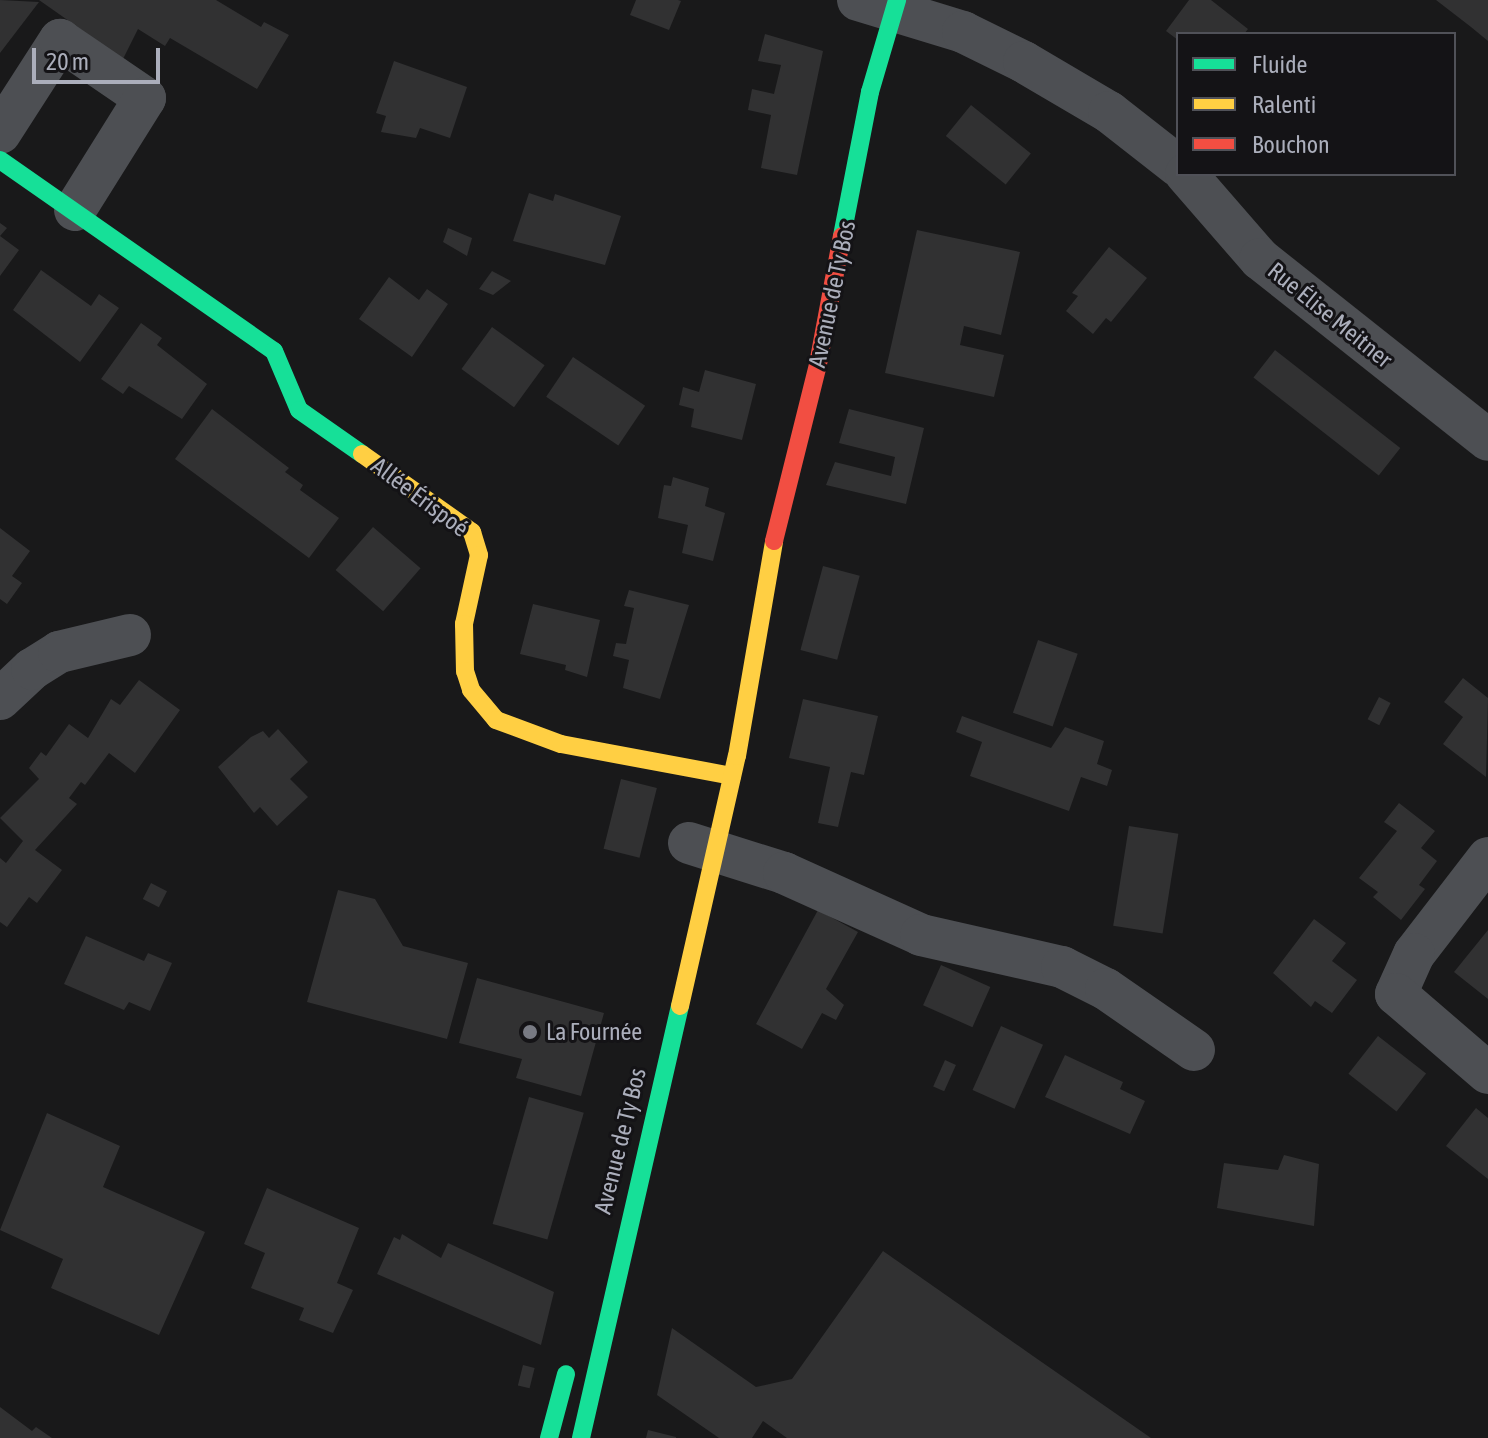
<!DOCTYPE html>
<meta charset="utf-8">
<style>
body{margin:0}
#map{position:relative;width:1488px;height:1438px;overflow:hidden;background:#19191a;font-family:"Asap Condensed",sans-serif}
div>[style]{position:absolute}
[style*='--x']{left:calc(var(--x)*1px);top:calc(var(--y)*1px);width:calc(var(--w)*1px);rotate:calc(var(--a)*1deg)}
.building>*{inset:0;background:#313132;transform-origin:0 0}
.street>*{height:42px;margin:-21px;padding:0 21px;transform-origin:21px;border-radius:21px;background:#4d4f53}
.fast>*{height:18px;margin:-9px;padding:0 9px;transform-origin:9px;border-radius:9px;background:#16e098}
.slow>*{height:18px;margin:-9px;padding:0 9px;transform-origin:9px;border-radius:9px;background:#ffcf43}
.jam>*{height:18px;margin:-9px;padding:0 9px;transform-origin:9px;border-radius:9px;background:#f24e42}
.dots>*{width:22px;height:22px;translate:-50% -50%;box-sizing:border-box;border:4px solid #141316;border-radius:50%}
span{translate:-50% -50%;white-space:nowrap;text-align:center;line-height:1.15;-webkit-text-stroke:6px #141316;paint-order:stroke}
.street-label{font-size:24px;color:#abaebb}
.poi-label{font-size:24px;color:#abaebb}
.left{translate:0 -50%;text-align:left}
.legend{position:absolute;left:1176px;top:32px;width:280px;height:144px;box-sizing:border-box;background:#141316;border:2px solid #505158;margin:0;padding:10px 14px;list-style:none;font-size:24px;color:#abaebb}
.legend li{display:flex;align-items:center;gap:16px;height:40px}
.legend b{width:40px;border:2px solid #505158}
.scale{position:absolute;left:32px;top:48px;width:128px;height:36px;box-sizing:border-box;border:4px solid #abaebb;border-top:0;padding-left:10px;font-size:24px;line-height:28px;white-space:nowrap;color:#abaebb;-webkit-text-stroke:6px #141316;paint-order:stroke}
</style>
<div id="map">
<div class="building">
<i style="clip-path:polygon(0 0,39px 2px,0 53px)"></i>
<i style="clip-path:polygon(39px 0,216px 0,261px 27px,264px 22px,289px 35px,257px 89px,170px 38px,165px 46px,138px 29px,123px 59px)"></i>
<i style="clip-path:polygon(636px 0,678px 0,681px 1px,669px 30px,630px 15px)"></i>
<i style="clip-path:polygon(1189px 0,1211px 0,1248px 29px,1244px 34px,1178px 34px,1178px 40px,1166px 31px)"></i>
<i style="clip-path:polygon(1436px 0,1488px 0,1488px 41px,1471px 27px)"></i>
<i style="clip-path:polygon(765px 34px,823px 51px,797px 175px,761px 168px,771px 115px,748px 110px,752px 89px,774px 94px,781px 65px,758px 61px)"></i>
<i style="clip-path:polygon(394px 61px,467px 87px,450px 138px,420px 128px,416px 138px,381px 132px,386px 116px,376px 113px)"></i>
<i style="left:971px;top:105px;width:77px;height:40px;rotate:39deg"></i>
<i style="clip-path:polygon(529px 193px,553px 201px,555px 194px,621px 216px,605px 265px,513px 241px)"></i>
<i style="clip-path:polygon(0 223px,7px 228px,0 236px,19px 250px,0 276px)"></i>
<i style="clip-path:polygon(448px 228px,472px 238px,467px 256px,443px 242px)"></i>
<i style="clip-path:polygon(917px 230px,1020px 252px,1001px 335px,964px 326px,960px 345px,1004px 355px,994px 397px,885px 373px)"></i>
<i style="clip-path:polygon(1109px 247px,1147px 278px,1111px 322px,1106px 318px,1093px 334px,1066px 311px,1078px 296px,1072px 293px)"></i>
<i style="clip-path:polygon(41px 270px,91px 306px,99px 294px,119px 308px,80px 362px,13px 310px)"></i>
<i style="clip-path:polygon(492px 271px,511px 281px,493px 295px,479px 289px)"></i>
<i style="clip-path:polygon(389px 277px,419px 300px,427px 289px,448px 304px,412px 357px,359px 319px)"></i>
<i style="clip-path:polygon(141px 323px,162px 338px,157px 345px,207px 384px,182px 419px,129px 386px,123px 394px,101px 379px)"></i>
<i style="left:492px;top:327px;width:65px;height:52px;rotate:36deg"></i>
<i style="left:1275px;top:350px;width:159px;height:35px;rotate:38deg"></i>
<i style="left:573px;top:357px;width:87px;height:48px;rotate:34deg"></i>
<i style="clip-path:polygon(705px 370px,756px 384px,742px 440px,691px 427px,694px 409px,679px 405px,683px 387px,699px 392px)"></i>
<i style="clip-path:polygon(212px 409px,289px 468px,285px 472px,303px 485px,300px 490px,339px 518px,309px 558px,175px 459px)"></i>
<i style="clip-path:polygon(849px 409px,924px 428px,906px 504px,826px 485px,835px 462px,891px 476px,895px 457px,839px 443px)"></i>
<i style="clip-path:polygon(673px 477px,709px 488px,705px 506px,725px 513px,713px 561px,682px 553px,688px 525px,658px 518px,664px 485px,671px 486px)"></i>
<i style="left:373px;top:527px;width:63px;height:57px;rotate:41deg"></i>
<i style="clip-path:polygon(0 528px,30px 551px,12px 576px,22px 583px,7px 604px,0 599px)"></i>
<i style="left:823px;top:566px;width:38px;height:87px;rotate:15deg"></i>
<i style="clip-path:polygon(629px 590px,689px 605px,660px 699px,623px 688px,629px 660px,613px 656px,616px 643px,626px 644px,634px 608px,624px 606px)"></i>
<i style="clip-path:polygon(533px 604px,600px 620px,587px 677px,565px 670px,566px 665px,520px 654px)"></i>
<i style="left:1038px;top:640px;width:42px;height:77px;rotate:19deg"></i>
<i style="clip-path:polygon(1463px 678px,1488px 698px,1486px 777px,1443px 744px,1463px 717px,1444px 702px)"></i>
<i style="clip-path:polygon(139px 680px,180px 710px,135px 773px,109px 753px,85px 785px,81px 782px,69px 798px,77px 804px,35px 850px,62px 870px,37px 903px,29px 897px,7px 927px,0 922px,0 858px,6px 863px,23px 841px,0 818px,39px 779px,29px 768px,41px 752px,46px 756px,69px 724px,88px 738px,111px 699px,120px 705px)"></i>
<i style="left:1379px;top:697px;width:13px;height:25px;rotate:27deg"></i>
<i style="clip-path:polygon(803px 699px,878px 716px,864px 775px,851px 772px,838px 827px,818px 823px,830px 767px,789px 758px)"></i>
<i style="clip-path:polygon(962px 716px,1051px 748px,1065px 727px,1104px 741px,1097px 764px,1112px 770px,1107px 786px,1081px 777px,1069px 811px,970px 776px,982px 742px,956px 732px)"></i>
<i style="clip-path:polygon(278px 729px,308px 762px,290px 779px,308px 797px,277px 826px,260px 807px,254px 813px,218px 767px,251px 737px,263px 731px,269px 738px)"></i>
<i style="left:621px;top:779px;width:37px;height:72px;rotate:14deg"></i>
<i style="clip-path:polygon(1399px 803px,1435px 831px,1421px 848px,1437px 861px,1419px 885px,1425px 889px,1401px 920px,1373px 897px,1378px 892px,1359px 878px,1397px 831px,1384px 822px)"></i>
<i style="left:1129px;top:826px;width:50px;height:101px;rotate:9deg"></i>
<i style="left:151px;top:883px;width:18px;height:18px;rotate:27deg"></i>
<i style="clip-path:polygon(338px 890px,375px 899px,403px 946px,468px 963px,447px 1039px,307px 1002px)"></i>
<i style="clip-path:polygon(818px 910px,858px 932px,826px 989px,844px 1005px,836px 1020px,822px 1013px,802px 1049px,756px 1024px)"></i>
<i style="clip-path:polygon(1314px 919px,1346px 943px,1332px 961px,1357px 980px,1332px 1013px,1315px 1001px,1311px 1007px,1273px 973px)"></i>
<i style="clip-path:polygon(1488px 930px,1488px 999px,1454px 972px)"></i>
<i style="clip-path:polygon(86px 936px,144px 961px,148px 953px,172px 963px,150px 1011px,129px 1002px,124px 1010px,64px 984px)"></i>
<i style="left:941px;top:965px;width:54px;height:44px;rotate:24deg"></i>
<i style="clip-path:polygon(477px 978px,604px 1013px,581px 1096px,516px 1078px,522px 1059px,459px 1043px)"></i>
<i style="left:1001px;top:1026px;width:46px;height:70px;rotate:24deg"></i>
<i style="left:1378px;top:1036px;width:61px;height:48px;rotate:38deg"></i>
<i style="clip-path:polygon(1065px 1055px,1123px 1082px,1120px 1089px,1145px 1101px,1130px 1134px,1045px 1097px)"></i>
<i style="left:945px;top:1060px;width:12px;height:29px;rotate:24deg"></i>
<i style="left:529px;top:1097px;width:57px;height:132px;rotate:16deg"></i>
<i style="clip-path:polygon(1476px 1108px,1488px 1118px,1488px 1179px,1446px 1146px)"></i>
<i style="clip-path:polygon(47px 1113px,120px 1146px,103px 1187px,205px 1232px,159px 1335px,51px 1288px,63px 1259px,0 1230px)"></i>
<i style="clip-path:polygon(1284px 1155px,1319px 1164px,1314px 1226px,1217px 1208px,1224px 1163px,1278px 1170px)"></i>
<i style="clip-path:polygon(267px 1188px,359px 1228px,337px 1283px,353px 1290px,333px 1333px,299px 1320px,304px 1308px,251px 1288px,265px 1253px,244px 1244px)"></i>
<i style="clip-path:polygon(402px 1234px,441px 1258px,448px 1243px,554px 1292px,541px 1345px,377px 1274px,394px 1237px,400px 1240px)"></i>
<i style="clip-path:polygon(883px 1251px,1033px 1356px,1151px 1438px,787px 1438px,763px 1421px,752px 1438px,719px 1438px,657px 1395px,672px 1328px,756px 1387px,792px 1379px)"></i>
<i style="left:523px;top:1365px;width:12px;height:21px;rotate:14deg"></i>
<i style="clip-path:polygon(0 1407px,32px 1431px,36px 1427px,52px 1438px,0 1438px)"></i>
<i style="clip-path:polygon(648px 1430px,676px 1437px,676px 1438px,646px 1438px)"></i>
</div>
<div class="street">
<i style="--x:858;--y:0;--w:110;--a:16.9"></i>
<i style="--x:963;--y:32;--w:68;--a:26.2"></i>
<i style="--x:1024;--y:62;--w:99;--a:30.5"></i>
<i style="--x:1109;--y:112;--w:88;--a:38"></i>
<i style="--x:0;--y:133;--w:111;--a:-57.2"></i>
<i style="--x:60;--y:40;--w:103;--a:34.3"></i>
<i style="--x:145;--y:98;--w:132;--a:122"></i>
<i style="--x:1186;--y:174;--w:113;--a:49"></i>
<i style="--x:1260;--y:259;--w:291;--a:38.4"></i>
<i style="--x:0;--y:699;--w:44;--a:-43.2"></i>
<i style="--x:32;--y:669;--w:32;--a:-32"></i>
<i style="--x:59;--y:652;--w:73;--a:-13.5"></i>
<i style="--x:689;--y:843;--w:100;--a:17.5"></i>
<i style="--x:784;--y:873;--w:150;--a:24.3"></i>
<i style="--x:921;--y:935;--w:145;--a:12.8"></i>
<i style="--x:1062;--y:967;--w:49;--a:26.6"></i>
<i style="--x:1106;--y:989;--w:107;--a:34.7"></i>
<i style="--x:1488;--y:858;--w:121;--a:127.6"></i>
<i style="--x:1414;--y:954;--w:44;--a:114.2"></i>
<i style="--x:1396;--y:994;--w:121;--a:40.7"></i>
</div>
<div class="fast">
<i style="--x:0;--y:160;--w:334;--a:34.9"></i>
<i style="--x:274;--y:351;--w:64;--a:67"></i>
<i style="--x:299;--y:410;--w:77;--a:34.9"></i>
<i style="--x:842;--y:236;--w:147;--a:-79"></i>
<i style="--x:870;--y:92;--w:96;--a:-73.6"></i>
<i style="--x:549;--y:1438;--w:66;--a:-75.1"></i>
<i style="--x:581;--y:1438;--w:443;--a:-77.1"></i>
</div>
<div class="slow">
<i style="--x:362;--y:454;--w:135;--a:35.3"></i>
<i style="--x:472;--y:532;--w:24;--a:73"></i>
<i style="--x:479;--y:555;--w:71;--a:102.3"></i>
<i style="--x:464;--y:624;--w:47;--a:88.8"></i>
<i style="--x:465;--y:671;--w:20;--a:72"></i>
<i style="--x:471;--y:690;--w:39;--a:50"></i>
<i style="--x:496;--y:720;--w:69;--a:20.3"></i>
<i style="--x:561;--y:744;--w:174;--a:10.6"></i>
<i style="--x:680;--y:1006;--w:256;--a:-77.2"></i>
<i style="--x:737;--y:756;--w:218;--a:-80.2"></i>
</div>
<div class="jam">
<i style="--x:774;--y:541;--w:182;--a:-76"></i>
<i style="--x:818;--y:364;--w:130;--a:-79.4"></i>
</div>
<div class="dots">
<i style="left:530px;top:1032px;background:#787a83"></i>
</div>
<div class="street-label">
<span style="left:832px;top:294px;rotate:-78deg">Avenue de Ty Bos</span>
<span style="left:1330px;top:315px;rotate:39deg">Rue Élise Meitner</span>
<span style="left:420px;top:497px;rotate:37deg">Allée Érispoé</span>
<span style="left:620px;top:1141px;rotate:-76deg">Avenue de Ty Bos</span>
</div>
<div class="poi-label">
<span class="left" style="left:546px;top:1032px">La Fournée</span>
</div>
<ul class="legend">
<li><b style="height:10px;background:#16e098"></b>Fluide</li>
<li><b style="height:10px;background:#ffcf43"></b>Ralenti</li>
<li><b style="height:10px;background:#f24e42"></b>Bouchon</li>
</ul>
<div class="scale">20 m</div>
</div>
